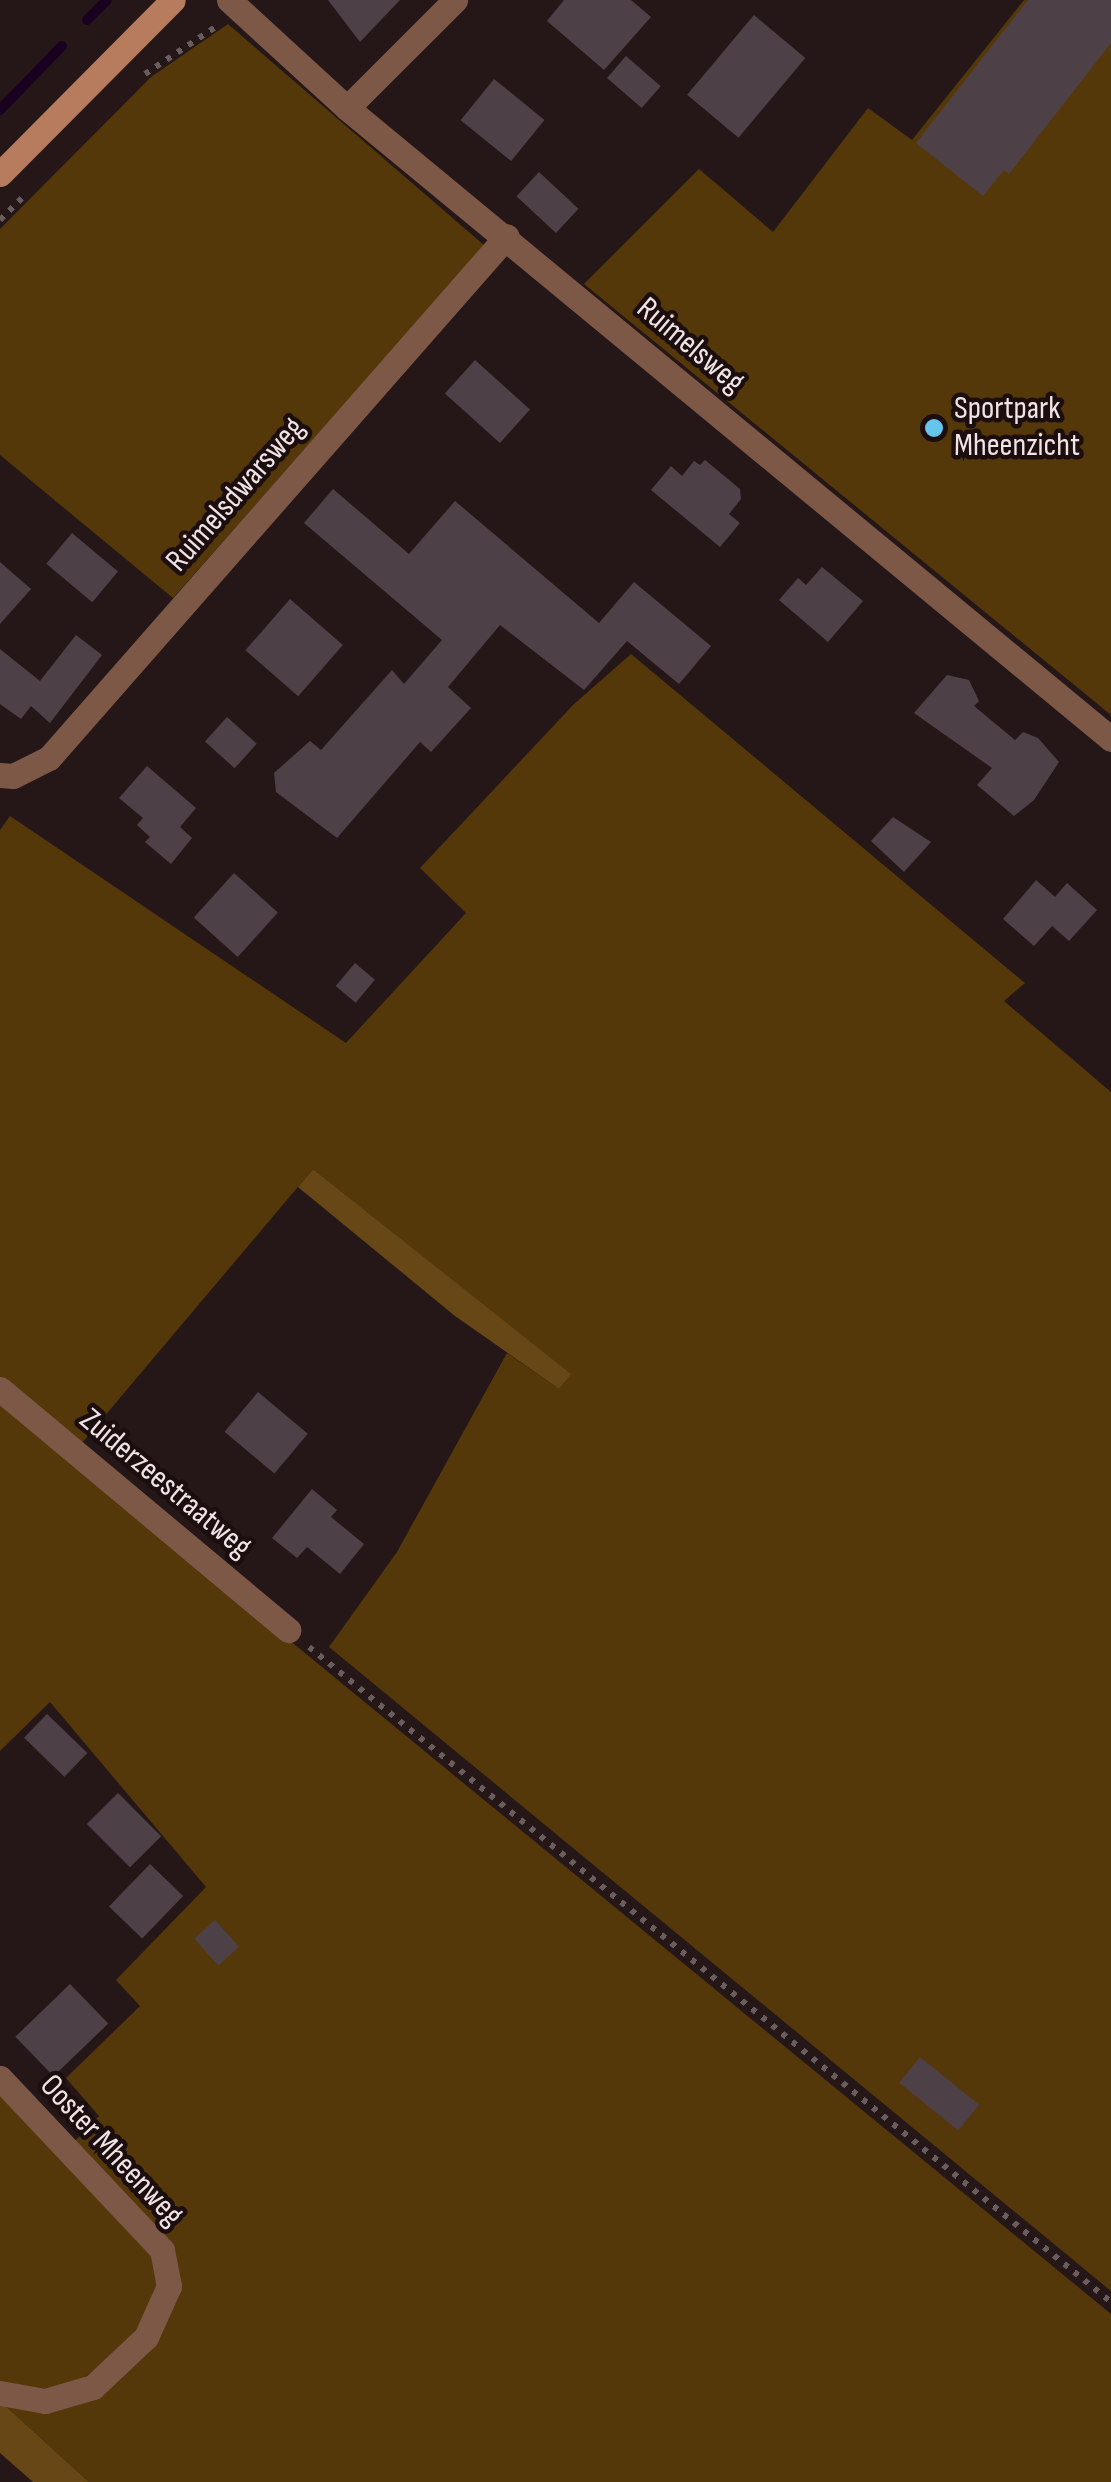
<!DOCTYPE html>
<style>
body{margin:0}
#map{position:relative;width:1111px;height:2482px;overflow:hidden;background:#251718;font-family:"Sofia Sans Condensed",sans-serif}
div>[style]{position:absolute}
[style*='--x']{left:calc(var(--x)*1px);top:calc(var(--y)*1px);width:calc(var(--w)*1px);rotate:calc(var(--a)*1deg)}
.green>*{inset:0;background:#54380a}
.forest>*{inset:0;background:#664715}
.stream>*{height:10px;margin:-5px;padding:0 5px;transform-origin:5px;border-radius:5px;background:#190021}
.building>*{inset:0;background:#4e4047;transform-origin:0 0}
.path>*{height:6px;margin-top:-3px;transform-origin:0;background:repeating-linear-gradient(90deg,#6a5d5e 0 5px,transparent 0 13px)}
.street>*{height:25px;margin:-12.5px;padding:0 12.5px;transform-origin:12.5px;border-radius:12.5px;background:#7e5847}
.secondary>*{height:25px;margin:-12.5px;padding:0 12.5px;transform-origin:12.5px;border-radius:12.5px;background:#b77b5e}
.dots>*{width:28px;height:28px;translate:-50% -50%;box-sizing:border-box;border:5px solid #1c0e0f;border-radius:50%}
span{translate:-50% -50%;white-space:nowrap;text-align:center;line-height:1.15;-webkit-text-stroke:9px #1c0e0f;paint-order:stroke}
.street-label{font-size:32px;color:#f0e5e6}
.poi-label{font-size:32px;color:#f0e5e6}
.left{translate:0 -50%;text-align:left}
</style>
<div id="map">
<div class="green">
<i style="clip-path:polygon(1024px 0,1111px 0,1111px 715px,584px 284px,699px 169px,773px 232px,868px 108px,912px 140px)"></i>
<i style="clip-path:polygon(228px 24px,485px 246px,173px 598px,0 455px,0 229px,151px 77px)"></i>
<i style="clip-path:polygon(631px 654px,1025px 983px,1004px 1001px,1111px 1092px,1111px 2291px,329px 1647px,397px 1552px,507px 1353px,559px 1389px,570px 1374px,313px 1169px,81px 1444px,0 1378px,0 830px,10px 816px,346px 1043px,466px 913px,420px 868px,574px 704px)"></i>
<i style="clip-path:polygon(0 1403px,1111px 2314px,1111px 2482px,89px 2482px,0 2401px,72px 2405px,177px 2287px,71px 2145px,99px 2116px,66px 2078px,140px 2006px,116px 1980px,206px 1887px,50px 1702px,0 1751px)"></i>
<i style="clip-path:polygon(0 2089px,155px 2254px,162px 2286px,126px 2347px,68px 2390px,0 2386px)"></i>
</div>
<div class="forest">
<i style="clip-path:polygon(313px 1169px,571px 1374px,559px 1389px,455px 1316px,298px 1187px)"></i>
<i style="clip-path:polygon(0 2401px,89px 2482px,33px 2482px,0 2453px)"></i>
</div>
<div class="stream">
<i style="--x:87;--y:20;--w:28;--a:-45"></i>
<i style="--x:0;--y:110;--w:89;--a:-45.9"></i>
</div>
<div class="building">
<i style="clip-path:polygon(328px 0,400px 0,360px 42px)"></i>
<i style="clip-path:polygon(564px 0,631px 0,651px 17px,604px 70px,547px 21px)"></i>
<i style="clip-path:polygon(1028px 0,1111px 0,1111px 43px,1009px 174px,1004px 170px,983px 196px,916px 143px)"></i>
<i style="left:754px;top:15px;width:67px;height:104px;rotate:40deg"></i>
<i style="left:626px;top:56px;width:46px;height:29px;rotate:41deg"></i>
<i style="left:494px;top:79px;width:65px;height:53px;rotate:39deg"></i>
<i style="left:539px;top:172px;width:54px;height:33px;rotate:43deg"></i>
<i style="left:475px;top:360px;width:74px;height:45px;rotate:42deg"></i>
<i style="clip-path:polygon(705px 460px,740px 489px,741px 499px,729px 514px,740px 523px,720px 547px,651px 490px,671px 466px,682px 476px,694px 461px,700px 465px)"></i>
<i style="clip-path:polygon(333px 489px,409px 554px,455px 501px,599px 623px,634px 582px,711px 646px,679px 684px,627px 641px,584px 690px,500px 625px,448px 687px,471px 708px,431px 752px,420px 742px,337px 838px,276px 792px,274px 773px,310px 741px,321px 750px,392px 670px,404px 684px,442px 640px,304px 523px)"></i>
<i style="left:72px;top:533px;width:60px;height:40px;rotate:40deg"></i>
<i style="clip-path:polygon(0 562px,31px 589px,0 624px)"></i>
<i style="clip-path:polygon(822px 567px,863px 601px,828px 642px,779px 600px,798px 578px,806px 585px)"></i>
<i style="left:290px;top:599px;width:70px;height:68px;rotate:41deg"></i>
<i style="clip-path:polygon(76px 635px,102px 655px,50px 723px,31px 706px,21px 719px,0 704px,0 649px,40px 681px)"></i>
<i style="clip-path:polygon(947px 675px,969px 680px,979px 701px,974px 706px,1015px 740px,1023px 732px,1038px 738px,1059px 762px,1034px 800px,1014px 816px,977px 785px,992px 768px,914px 713px)"></i>
<i style="left:227px;top:717px;width:40px;height:33px;rotate:42deg"></i>
<i style="clip-path:polygon(147px 766px,196px 808px,180px 827px,192px 838px,171px 864px,145px 842px,150px 837px,137px 825px,143px 818px,119px 798px)"></i>
<i style="clip-path:polygon(893px 817px,931px 842px,904px 872px,871px 841px)"></i>
<i style="left:234px;top:873px;width:59px;height:60px;rotate:42deg"></i>
<i style="clip-path:polygon(1036px 880px,1055px 897px,1067px 883px,1097px 910px,1069px 941px,1052px 926px,1034px 946px,1003px 919px)"></i>
<i style="left:355px;top:963px;width:26px;height:30px;rotate:40deg"></i>
<i style="left:258px;top:1392px;width:65px;height:52px;rotate:40deg"></i>
<i style="clip-path:polygon(312px 1489px,337px 1510px,331px 1517px,364px 1544px,340px 1574px,307px 1547px,297px 1558px,272px 1538px)"></i>
<i style="left:47px;top:1714px;width:56px;height:33px;rotate:44deg"></i>
<i style="left:118px;top:1793px;width:61px;height:44px;rotate:45deg"></i>
<i style="left:150px;top:1864px;width:46px;height:59px;rotate:44deg"></i>
<i style="left:215px;top:1920px;width:36px;height:28px;rotate:48deg"></i>
<i style="left:70px;top:1984px;width:55px;height:76px;rotate:46deg"></i>
<i style="left:920px;top:2057px;width:76px;height:33px;rotate:39deg"></i>
</div>
<div class="path">
<i style="--x:145;--y:74;--w:87;--a:-33.7"></i>
<i style="--x:0;--y:220;--w:38;--a:-45"></i>
<i style="--x:309;--y:1647;--w:1035;--a:39.24"></i>
</div>
<div class="street">
<i style="--x:229;--y:0;--w:160;--a:42.5"></i>
<i style="--x:347;--y:108;--w:991;--a:39.55"></i>
<i style="--x:347;--y:108;--w:153;--a:-45"></i>
<i style="--x:0;--y:775;--w:13;--a:4"></i>
<i style="--x:13;--y:776;--w:40;--a:-26.6"></i>
<i style="--x:49;--y:758;--w:694;--a:-48.74"></i>
<i style="--x:0;--y:1389;--w:376;--a:39.9"></i>
<i style="--x:0;--y:2078;--w:236;--a:46.7"></i>
<i style="--x:162;--y:2250;--w:37;--a:79"></i>
<i style="--x:169;--y:2286;--w:56;--a:114.3"></i>
<i style="--x:146;--y:2337;--w:73;--a:136.7"></i>
<i style="--x:93;--y:2387;--w:50;--a:163.7"></i>
<i style="--x:45;--y:2401;--w:46;--a:-169.9"></i>
</div>
<div class="secondary">
<i style="--x:0;--y:174;--w:245;--a:-45.2"></i>
</div>
<div class="dots">
<i style="left:934px;top:428px;background:#65c5ee"></i>
</div>
<div class="street-label">
<span style="left:690px;top:346px;rotate:40deg">Ruimelsweg</span>
<span style="left:236px;top:495px;rotate:-49deg">Ruimelsdwarsweg</span>
<span style="left:165px;top:1484px;rotate:40deg">Zuiderzeestraatweg</span>
<span style="left:111px;top:2151px;rotate:47deg">Ooster Mheenweg</span>
</div>
<div class="poi-label">
<span class="left" style="left:954px;top:428px">Sportpark<br>Mheenzicht</span>
</div>
</div>
